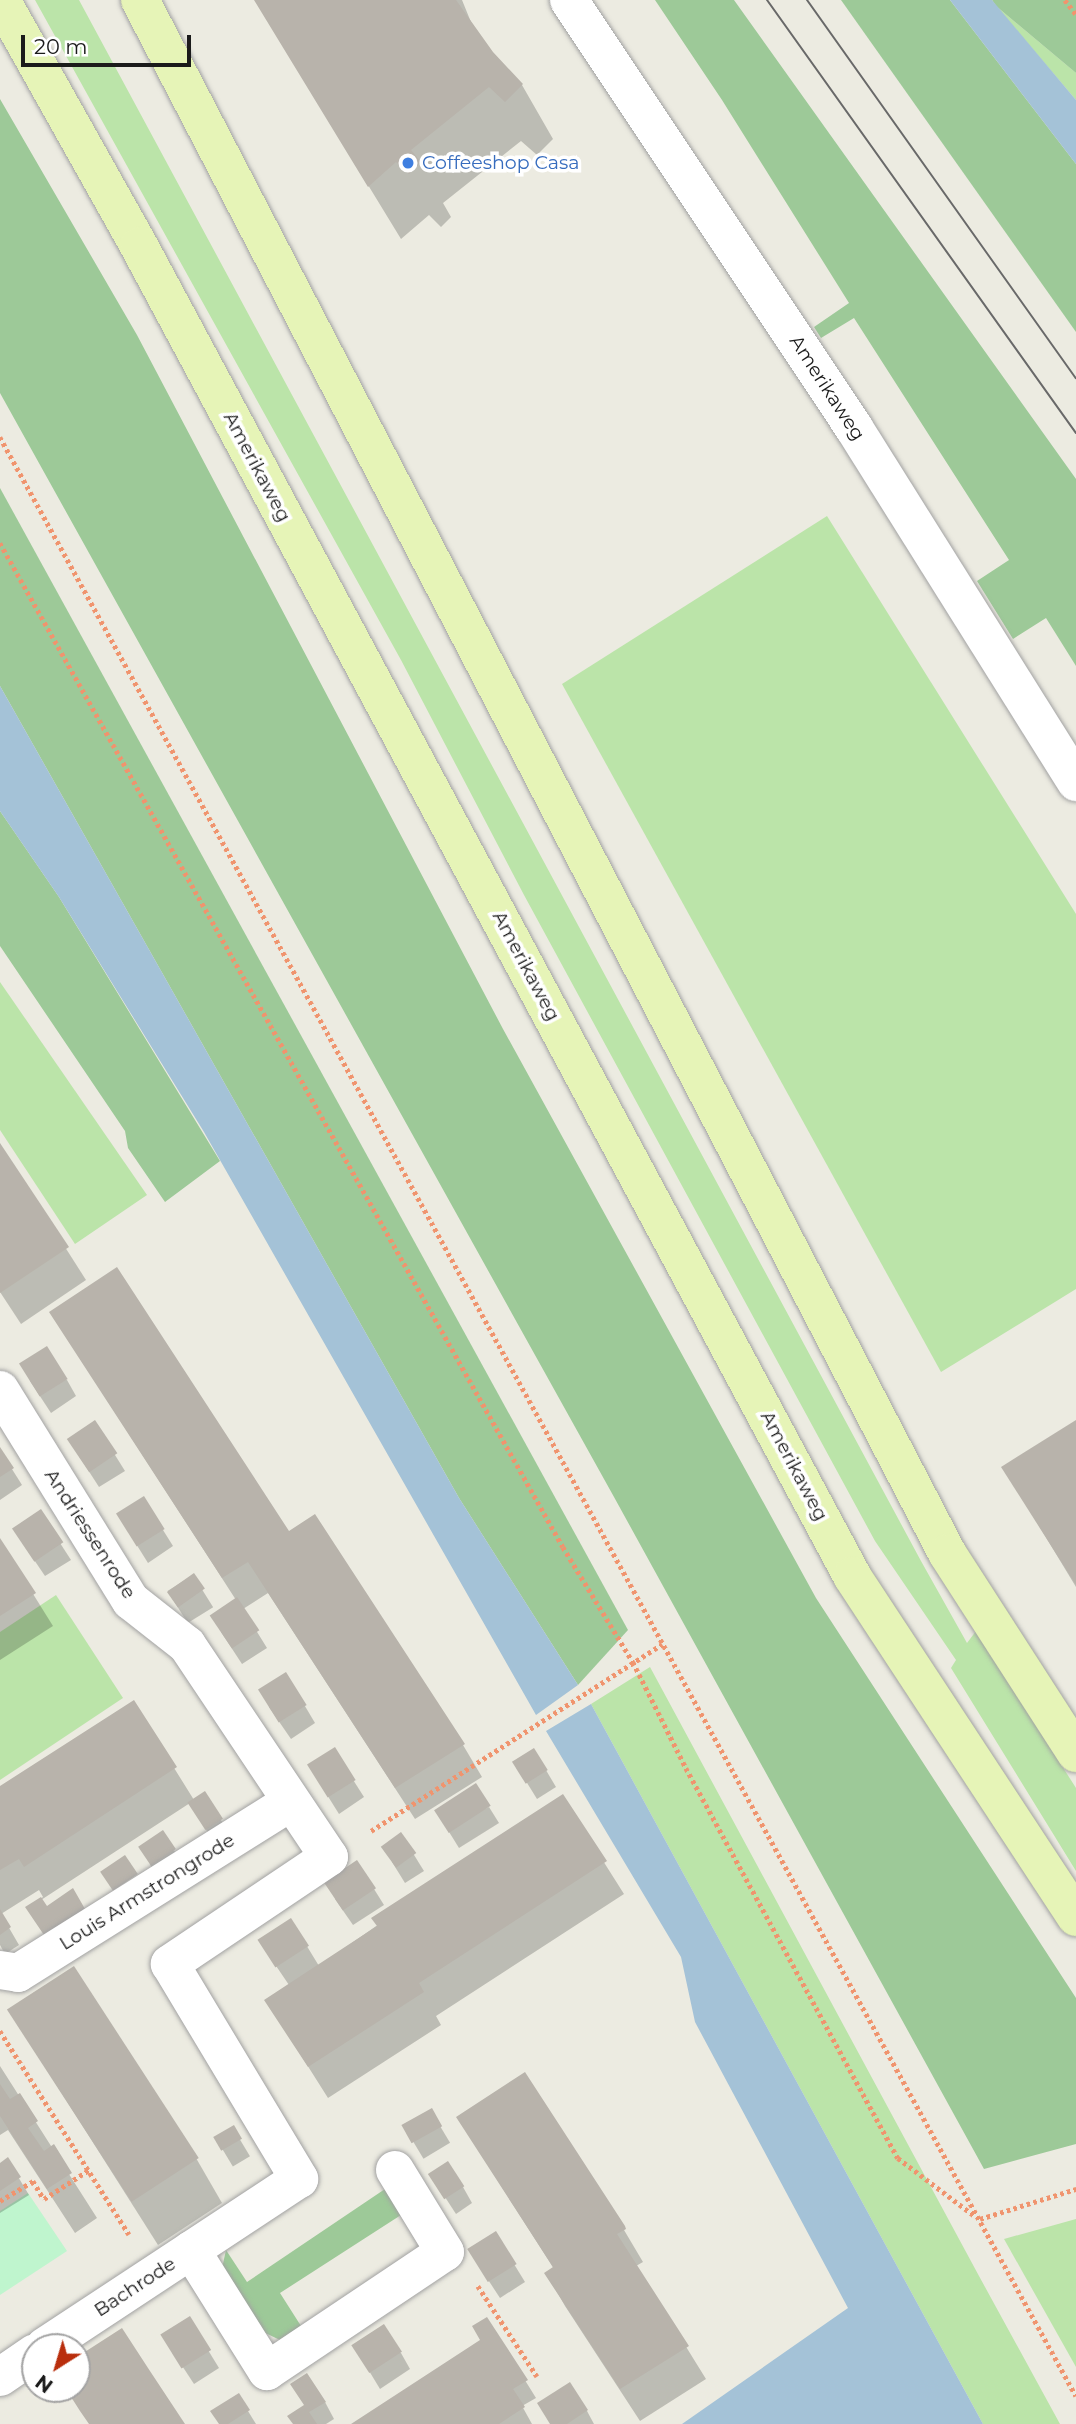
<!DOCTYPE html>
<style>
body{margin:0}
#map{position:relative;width:1076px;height:2424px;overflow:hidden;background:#ecebe1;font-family:Montserrat,sans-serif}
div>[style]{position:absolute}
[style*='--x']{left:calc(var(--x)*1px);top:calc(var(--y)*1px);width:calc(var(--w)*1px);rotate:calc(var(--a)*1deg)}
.grass>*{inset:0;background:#bbe4a9}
.forest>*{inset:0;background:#9dc998}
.park>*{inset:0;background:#bff5ce}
.water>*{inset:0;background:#a4c2d7}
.shadow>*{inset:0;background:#0003;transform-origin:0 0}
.building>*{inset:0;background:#b8b3ab;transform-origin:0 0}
.path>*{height:4.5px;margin-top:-2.25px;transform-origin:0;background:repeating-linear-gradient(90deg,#f0946e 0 3.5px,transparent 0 7px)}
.roads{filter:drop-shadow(0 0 2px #a2a2a2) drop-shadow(0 0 2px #a2a2a2)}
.street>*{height:38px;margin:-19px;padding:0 19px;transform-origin:19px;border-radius:19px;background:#fff}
.secondary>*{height:38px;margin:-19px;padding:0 19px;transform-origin:19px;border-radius:19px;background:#e6f4b7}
.tram>*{height:2px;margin:-1px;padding:0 1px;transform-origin:1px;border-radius:1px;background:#696969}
.dots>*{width:19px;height:19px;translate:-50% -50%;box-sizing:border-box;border:4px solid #fff;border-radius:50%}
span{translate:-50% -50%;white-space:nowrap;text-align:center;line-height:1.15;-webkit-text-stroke:7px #fff;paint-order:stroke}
.shop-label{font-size:19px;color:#366cbe}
.left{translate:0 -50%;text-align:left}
.street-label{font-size:19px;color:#1b1b1b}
.north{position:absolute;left:21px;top:2333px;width:70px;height:70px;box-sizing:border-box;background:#fff;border:2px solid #a4a4a4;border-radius:50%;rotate:217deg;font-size:19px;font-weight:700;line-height:28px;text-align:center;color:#1b1b1b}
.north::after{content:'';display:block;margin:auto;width:24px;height:32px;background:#b92e0d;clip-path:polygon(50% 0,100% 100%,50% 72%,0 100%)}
.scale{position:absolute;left:21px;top:35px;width:170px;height:32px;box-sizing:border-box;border:4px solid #1b1b1b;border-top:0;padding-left:9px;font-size:21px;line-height:24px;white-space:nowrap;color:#1b1b1b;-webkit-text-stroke:5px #fff;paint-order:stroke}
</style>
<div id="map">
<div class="grass">
<i style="clip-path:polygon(35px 0,79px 0,921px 1561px,967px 1643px,976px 1631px,1076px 1788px,1076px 1871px,951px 1668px,956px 1660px,875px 1541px,524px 895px,401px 660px)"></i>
<i style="clip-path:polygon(996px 6px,1076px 73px,1076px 100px,1059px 80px)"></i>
<i style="clip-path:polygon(827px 516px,1076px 914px,1076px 1289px,941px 1372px,562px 684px)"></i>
<i style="clip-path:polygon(0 982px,147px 1195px,75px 1244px,0 1130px)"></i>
<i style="clip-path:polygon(56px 1595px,123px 1698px,0 1780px,0 1632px)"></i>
<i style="clip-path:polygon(650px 1667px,979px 2276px,1060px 2424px,983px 2424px,591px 1704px)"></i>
<i style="clip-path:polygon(1076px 2219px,1076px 2367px,1004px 2239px)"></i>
</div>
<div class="forest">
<i style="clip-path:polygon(655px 0,734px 0,1076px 479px,1076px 666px,1046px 618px,1013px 639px,977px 581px,1009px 560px,854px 318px,821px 338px,814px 327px,849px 303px,722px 100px)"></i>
<i style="clip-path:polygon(841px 0,950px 0,1076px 164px,1076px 332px)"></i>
<i style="clip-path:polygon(992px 0,1076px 0,1076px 73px,996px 6px)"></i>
<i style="clip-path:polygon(0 99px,137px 335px,503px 1029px,816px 1598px,1076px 1998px,1076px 2144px,984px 2169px,614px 1497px,0 393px)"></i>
<i style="clip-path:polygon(0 488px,628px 1630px,578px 1685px,459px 1498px,0 686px)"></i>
<i style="clip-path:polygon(0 811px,59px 897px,220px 1161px,165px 1202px,128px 1148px,125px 1131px,0 946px)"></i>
<i style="clip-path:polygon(385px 2189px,401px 2215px,280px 2293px,301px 2326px,280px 2340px,257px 2329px,221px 2273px,226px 2250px,247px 2282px)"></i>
</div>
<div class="park">
<i style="clip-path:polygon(28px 2193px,67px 2251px,0 2295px,0 2211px)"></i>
</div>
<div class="water">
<i style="clip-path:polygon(950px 0,992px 0,1076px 100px,1076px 164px)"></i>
<i style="clip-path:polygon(0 686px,459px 1498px,578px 1685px,536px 1715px,204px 1132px,59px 897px,0 811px)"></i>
<i style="clip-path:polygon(591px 1704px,983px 2424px,682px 2424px,848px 2308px,695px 2022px,681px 1957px,546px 1731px)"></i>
</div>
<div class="shadow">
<i style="clip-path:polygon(255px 0,462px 0,473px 27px,491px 54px,522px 85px,553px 139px,537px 155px,521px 141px,443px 203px,451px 217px,441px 227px,429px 215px,401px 239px)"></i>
<i style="clip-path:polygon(0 1145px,86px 1280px,21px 1324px,0 1292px)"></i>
<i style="clip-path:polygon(51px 1313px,289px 1534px,463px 1745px,482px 1777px,415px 1819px,268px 1593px,243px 1609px,267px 1648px,242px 1664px,221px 1632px,236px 1600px)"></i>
<i style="clip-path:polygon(67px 1380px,76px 1396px,51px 1413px,30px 1381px)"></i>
<i style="clip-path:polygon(1076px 1422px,1076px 1587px,1004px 1468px)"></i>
<i style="clip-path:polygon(95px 1423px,125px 1471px,99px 1487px,79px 1456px)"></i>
<i style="clip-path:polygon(0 1450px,22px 1485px,0 1500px)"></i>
<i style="clip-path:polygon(143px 1498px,173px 1546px,148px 1563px,128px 1531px)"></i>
<i style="clip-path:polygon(40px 1512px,71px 1560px,45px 1576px,24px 1545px)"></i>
<i style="clip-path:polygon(0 1541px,53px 1626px,0 1660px)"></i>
<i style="left:193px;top:1575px;width:38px;height:30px;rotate:58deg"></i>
<i style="clip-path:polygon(286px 1674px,315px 1723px,291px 1739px,269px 1707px)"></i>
<i style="clip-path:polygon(133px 1702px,194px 1800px,221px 1820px,231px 1836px,216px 1846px,190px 1803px,41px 1900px,28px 1908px,43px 1897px,39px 1890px,1px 1914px,19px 1945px,5px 1954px,0 1945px,0 1788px)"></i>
<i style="clip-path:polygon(334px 1750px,364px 1797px,339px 1814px,319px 1782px)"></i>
<i style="clip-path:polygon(534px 1750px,556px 1787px,537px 1799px,524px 1778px)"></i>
<i style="clip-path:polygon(562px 1796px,624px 1894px,436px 2016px,441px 2025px,328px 2098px,266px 2000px,289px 1985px,270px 1957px,291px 1920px,319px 1966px)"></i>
<i style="clip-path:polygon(489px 1807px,499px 1823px,459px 1848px,446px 1827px)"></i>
<i style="clip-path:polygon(401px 1834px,424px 1871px,405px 1883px,392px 1862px)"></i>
<i style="left:174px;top:1850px;width:20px;height:28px;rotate:60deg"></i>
<i style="clip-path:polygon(374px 1889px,384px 1905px,353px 1925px,335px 1899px)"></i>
<i style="clip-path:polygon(9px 2010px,196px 2158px,222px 2203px,158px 2245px)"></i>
<i style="clip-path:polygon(0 2066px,97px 2218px,75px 2233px,8px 2130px,0 2135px)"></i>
<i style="left:431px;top:2111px;width:37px;height:31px;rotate:59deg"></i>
<i style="clip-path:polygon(458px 2118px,624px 2230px,643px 2262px,636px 2266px,706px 2379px,640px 2421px,565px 2306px,547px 2274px,554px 2269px)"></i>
<i style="left:233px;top:2128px;width:33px;height:20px;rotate:59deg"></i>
<i style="clip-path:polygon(8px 2160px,29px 2195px,0 2213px,0 2165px)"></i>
<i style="clip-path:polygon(430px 2174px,463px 2187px,472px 2203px,456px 2214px)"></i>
<i style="clip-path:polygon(495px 2233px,525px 2282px,500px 2298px,479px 2266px)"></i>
<i style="clip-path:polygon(189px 2319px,219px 2368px,194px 2384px,173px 2352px)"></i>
<i style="clip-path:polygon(487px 2319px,536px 2398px,522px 2406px,532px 2424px,354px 2424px,482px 2340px)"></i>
<i style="clip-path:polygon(354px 2346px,401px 2353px,410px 2369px,380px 2389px)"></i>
<i style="clip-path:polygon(569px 2385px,587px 2411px,594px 2424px,551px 2424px)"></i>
<i style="clip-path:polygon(238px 2395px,256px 2424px,220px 2424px)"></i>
<i style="clip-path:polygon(325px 2402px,334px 2419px,326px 2424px,294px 2424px,290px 2417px)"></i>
</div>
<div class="building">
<i style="clip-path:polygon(254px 0,456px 0,493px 52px,523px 84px,505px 102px,489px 87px,411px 150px,421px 162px,409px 174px,396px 162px,368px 187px)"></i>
<i style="clip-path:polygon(0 1143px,69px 1247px,0 1293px)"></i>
<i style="clip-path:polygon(117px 1267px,289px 1531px,315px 1514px,465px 1744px,395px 1788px,248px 1562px,222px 1578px,49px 1312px)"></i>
<i style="left:47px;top:1346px;width:39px;height:33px;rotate:58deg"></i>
<i style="left:95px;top:1420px;width:40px;height:34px;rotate:56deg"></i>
<i style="clip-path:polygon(1076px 1420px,1076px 1585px,1001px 1467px)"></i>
<i style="clip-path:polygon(0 1447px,14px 1468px,0 1477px)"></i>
<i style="left:144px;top:1496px;width:39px;height:33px;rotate:58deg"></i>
<i style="left:41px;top:1509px;width:40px;height:35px;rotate:56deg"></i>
<i style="clip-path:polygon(0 1538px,36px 1593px,0 1616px)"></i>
<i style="left:194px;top:1573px;width:19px;height:33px;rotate:55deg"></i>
<i style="left:237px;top:1597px;width:40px;height:33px;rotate:56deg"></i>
<i style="left:286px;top:1672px;width:39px;height:33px;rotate:58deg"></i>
<i style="clip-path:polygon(134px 1700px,177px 1767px,24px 1867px,19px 1859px,0 1870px,0 1786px)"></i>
<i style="left:335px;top:1747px;width:39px;height:33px;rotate:58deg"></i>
<i style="left:534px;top:1748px;width:26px;height:26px;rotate:58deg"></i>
<i style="left:476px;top:1783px;width:27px;height:50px;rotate:57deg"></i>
<i style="left:205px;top:1791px;width:33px;height:21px;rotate:57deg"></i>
<i style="clip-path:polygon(563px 1794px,607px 1861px,419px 1983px,424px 1992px,308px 2067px,264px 2000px,377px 1926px,371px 1918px)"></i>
<i style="left:163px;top:1830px;width:23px;height:30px;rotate:56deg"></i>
<i style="left:401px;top:1832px;width:26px;height:25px;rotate:54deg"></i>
<i style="left:125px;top:1855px;width:23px;height:30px;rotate:56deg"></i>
<i style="left:357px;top:1860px;width:34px;height:40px;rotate:56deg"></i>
<i style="clip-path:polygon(73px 1888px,85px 1909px,44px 1935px,25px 1907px,41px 1897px,47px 1906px)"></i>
<i style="clip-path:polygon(0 1909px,11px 1927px,0 1935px)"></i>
<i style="left:291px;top:1918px;width:33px;height:40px;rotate:57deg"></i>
<i style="left:74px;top:1966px;width:229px;height:80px;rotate:57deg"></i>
<i style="clip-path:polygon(525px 2072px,625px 2226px,626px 2229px,617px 2234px,689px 2346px,620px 2389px,544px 2273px,553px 2267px,456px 2117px)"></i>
<i style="clip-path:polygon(0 2084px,10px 2099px,20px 2093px,38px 2121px,28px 2128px,44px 2151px,54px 2144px,72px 2173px,47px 2189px,0 2116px)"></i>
<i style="left:432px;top:2108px;width:21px;height:35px;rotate:61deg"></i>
<i style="left:234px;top:2125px;width:16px;height:24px;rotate:60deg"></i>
<i style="clip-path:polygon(8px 2157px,21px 2177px,0 2191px,0 2163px)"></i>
<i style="left:448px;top:2161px;width:30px;height:24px;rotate:57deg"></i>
<i style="left:496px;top:2231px;width:39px;height:34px;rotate:58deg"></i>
<i style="left:190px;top:2316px;width:40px;height:35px;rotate:58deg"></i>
<i style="clip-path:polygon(487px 2317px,528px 2380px,513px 2389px,525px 2407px,499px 2424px,351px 2424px,480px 2340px,472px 2326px)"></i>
<i style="left:384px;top:2324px;width:33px;height:39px;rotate:57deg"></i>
<i style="clip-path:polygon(122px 2328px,148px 2368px,185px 2424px,89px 2424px,80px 2411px,66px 2389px,77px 2389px,77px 2357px)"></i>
<i style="clip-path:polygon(307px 2373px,326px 2402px,309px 2412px,317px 2424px,293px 2424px,287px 2416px,304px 2405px,290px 2384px)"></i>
<i style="clip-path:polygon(570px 2382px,588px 2410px,567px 2424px,550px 2424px,537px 2403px)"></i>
<i style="clip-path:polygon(239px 2393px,250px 2410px,228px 2424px,219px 2424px,210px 2411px)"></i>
</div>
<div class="path">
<i style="--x:1065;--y:0;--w:18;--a:52"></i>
<i style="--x:0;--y:437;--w:2235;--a:61.22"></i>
<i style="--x:0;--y:543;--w:1151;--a:60.72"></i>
<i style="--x:563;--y:1547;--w:135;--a:58.7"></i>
<i style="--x:633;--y:1662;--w:119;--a:63.4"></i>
<i style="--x:686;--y:1768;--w:444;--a:61.5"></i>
<i style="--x:898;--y:2158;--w:98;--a:37.1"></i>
<i style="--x:371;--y:1831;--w:346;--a:-32.7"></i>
<i style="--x:0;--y:2031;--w:241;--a:57.6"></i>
<i style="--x:0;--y:2201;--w:39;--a:-31"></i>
<i style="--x:33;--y:2181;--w:21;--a:59"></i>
<i style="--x:44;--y:2199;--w:54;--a:-32.8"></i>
<i style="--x:980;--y:2219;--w:101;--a:-17.4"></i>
<i style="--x:478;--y:2286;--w:108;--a:56.8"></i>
</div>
<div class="roads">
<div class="street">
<i style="--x:569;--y:0;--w:514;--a:56.34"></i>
<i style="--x:854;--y:428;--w:418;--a:57.9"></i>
<i style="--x:0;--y:1390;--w:248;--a:58.2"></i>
<i style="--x:131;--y:1601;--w:71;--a:38.2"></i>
<i style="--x:187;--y:1645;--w:255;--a:56.2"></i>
<i style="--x:329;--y:1857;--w:192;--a:146.1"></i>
<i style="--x:170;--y:1964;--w:251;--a:59"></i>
<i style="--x:299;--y:2179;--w:305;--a:146.6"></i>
<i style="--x:0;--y:1970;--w:18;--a:9"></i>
<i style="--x:18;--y:1973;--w:322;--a:-32.1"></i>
<i style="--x:191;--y:2250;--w:143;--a:57.9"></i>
<i style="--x:267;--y:2371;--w:214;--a:-33.8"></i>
<i style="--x:445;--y:2252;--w:96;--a:-121.4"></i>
<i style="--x:0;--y:2377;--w:42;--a:-34.4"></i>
</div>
<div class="secondary">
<i style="--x:1;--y:0;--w:282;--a:60.7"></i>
<i style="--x:139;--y:246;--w:1509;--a:61.8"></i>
<i style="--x:852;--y:1576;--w:408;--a:56.7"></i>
<i style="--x:140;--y:0;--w:1750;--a:62.54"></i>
<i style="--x:947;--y:1553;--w:238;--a:57.2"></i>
</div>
</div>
<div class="tram">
<i style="--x:767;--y:0;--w:532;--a:54.49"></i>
<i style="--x:807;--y:0;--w:464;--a:54.6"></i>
</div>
<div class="dots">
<i style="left:408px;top:163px;background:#3f7fe0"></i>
</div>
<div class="shop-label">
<span class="left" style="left:422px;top:163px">Coffeeshop Casa</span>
</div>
<div class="street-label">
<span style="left:827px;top:388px;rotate:57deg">Amerikaweg</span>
<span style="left:257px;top:467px;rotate:62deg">Amerikaweg</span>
<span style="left:526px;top:966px;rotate:62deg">Amerikaweg</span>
<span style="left:794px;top:1466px;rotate:62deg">Amerikaweg</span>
<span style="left:90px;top:1534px;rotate:57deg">Andriessenrode</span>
<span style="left:147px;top:1892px;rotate:-32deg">Louis Armstrongrode</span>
<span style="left:135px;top:2287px;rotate:-33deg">Bachrode</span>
</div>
<div class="north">N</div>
<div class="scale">20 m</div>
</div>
